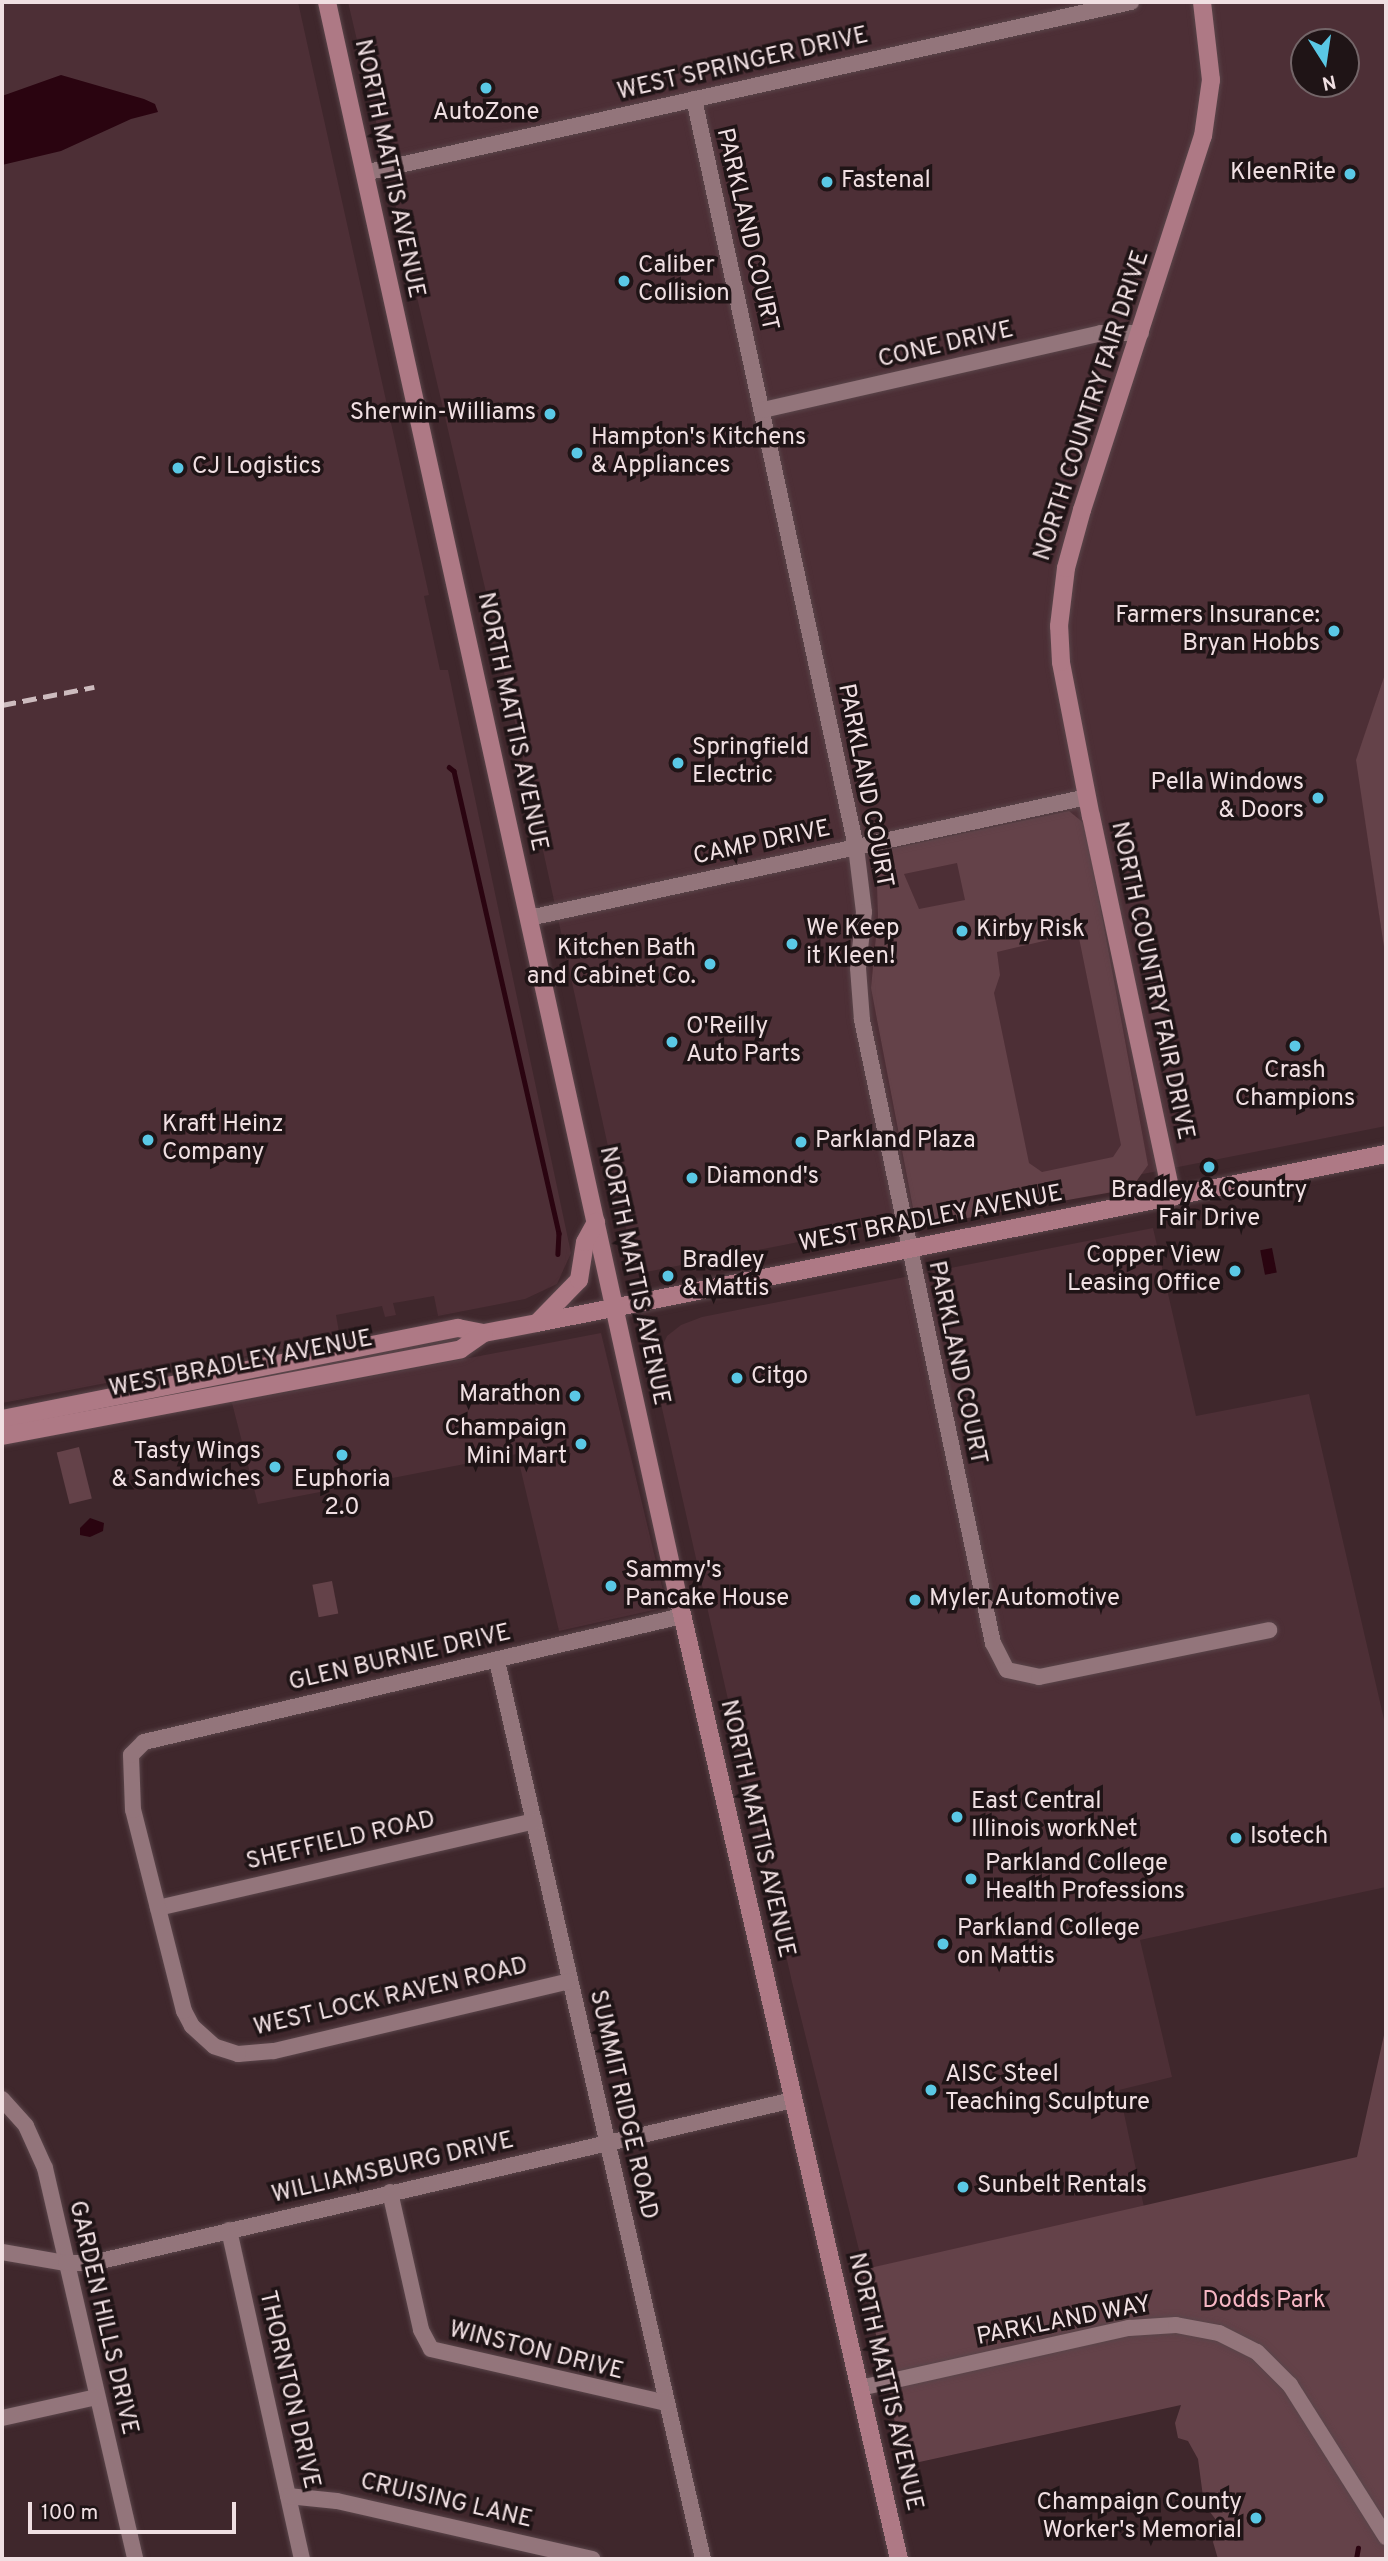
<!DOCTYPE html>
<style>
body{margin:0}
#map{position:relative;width:1388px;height:2561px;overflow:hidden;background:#3f272c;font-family:Overpass,sans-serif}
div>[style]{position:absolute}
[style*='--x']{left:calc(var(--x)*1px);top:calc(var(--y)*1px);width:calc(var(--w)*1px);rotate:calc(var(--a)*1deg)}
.built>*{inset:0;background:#4d2f36}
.green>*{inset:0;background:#644249;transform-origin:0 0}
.water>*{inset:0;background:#2a0410;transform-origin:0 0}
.stream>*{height:4.5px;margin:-2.25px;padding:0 2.25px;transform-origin:2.25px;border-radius:2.25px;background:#2a0410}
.roads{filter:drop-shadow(0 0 2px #5a454a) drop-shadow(0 0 2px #5a454a)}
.street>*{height:16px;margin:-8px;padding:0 8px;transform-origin:8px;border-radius:8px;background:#93757b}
.secondary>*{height:18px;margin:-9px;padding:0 9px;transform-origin:9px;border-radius:9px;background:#ae7985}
.rail>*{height:4.5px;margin-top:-2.25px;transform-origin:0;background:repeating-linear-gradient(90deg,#cdbbbe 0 14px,transparent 0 21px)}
.dots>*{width:19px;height:19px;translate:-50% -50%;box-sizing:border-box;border:4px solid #1f1416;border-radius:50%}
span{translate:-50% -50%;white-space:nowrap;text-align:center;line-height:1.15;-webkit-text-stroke:7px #1f1416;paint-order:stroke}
.street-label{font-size:24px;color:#f0dfe2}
.poi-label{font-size:24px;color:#f0dfe2}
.right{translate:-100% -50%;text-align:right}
.left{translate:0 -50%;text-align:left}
.park-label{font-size:24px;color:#f6b6c3}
.frame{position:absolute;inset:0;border:4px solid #f0dfe2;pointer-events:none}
.north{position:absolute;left:1290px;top:28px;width:70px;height:70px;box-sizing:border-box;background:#1f1416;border:2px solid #736568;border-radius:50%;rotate:168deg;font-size:19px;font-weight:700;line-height:28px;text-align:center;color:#f0dfe2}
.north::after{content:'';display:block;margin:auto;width:24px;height:32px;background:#5ac8e5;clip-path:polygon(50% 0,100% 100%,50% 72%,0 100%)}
.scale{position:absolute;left:28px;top:2502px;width:208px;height:32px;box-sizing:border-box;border:4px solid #f0dfe2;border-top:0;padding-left:9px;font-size:21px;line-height:24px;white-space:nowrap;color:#f0dfe2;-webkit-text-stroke:5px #1f1416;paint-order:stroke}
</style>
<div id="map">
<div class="built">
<i style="clip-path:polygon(2px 2px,298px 2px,429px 595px,424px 596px,440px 670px,448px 670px,454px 699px,571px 1253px,557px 1284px,525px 1299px,438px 1316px,434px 1296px,400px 1302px,393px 1303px,396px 1315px,385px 1317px,382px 1306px,336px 1315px,340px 1338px,2px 1403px)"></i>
<i style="clip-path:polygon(evenodd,348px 2px,1386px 2px,1386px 671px,1357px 760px,1386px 961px,1386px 1126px,636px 1274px,492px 618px,348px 2px,1304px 42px,1346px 42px,1346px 84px,1304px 84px,1304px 42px)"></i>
<i style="clip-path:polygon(1153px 1228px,1196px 1416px,1309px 1394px,1386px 1728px,1386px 1887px,1140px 1940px,1172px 2077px,1119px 2090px,1144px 2207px,864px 2270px,792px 1982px,659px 1395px,660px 1351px,667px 1336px,681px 1325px,702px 1317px)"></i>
<i style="clip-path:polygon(601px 1333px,667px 1607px,559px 1631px,517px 1454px,258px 1504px,232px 1403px)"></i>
</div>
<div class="green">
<i style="clip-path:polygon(1386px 671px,1386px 961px,1356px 760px)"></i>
<i style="clip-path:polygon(evenodd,1069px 811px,1085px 824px,1148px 1165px,1133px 1186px,1124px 1190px,922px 1226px,914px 1213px,871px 988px,878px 916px,876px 857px,885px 850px,1069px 811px,957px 863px,965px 900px,919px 909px,904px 874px,957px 863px,1069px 811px,1078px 933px,1121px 1145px,1113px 1157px,1042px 1172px,1029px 1163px,994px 993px,1000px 975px,997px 952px,1078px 933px)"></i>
<i style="left:79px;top:1447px;width:53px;height:23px;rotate:76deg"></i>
<i style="left:332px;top:1581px;width:33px;height:20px;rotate:79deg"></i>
<i style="clip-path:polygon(1386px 2026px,1386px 2559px,1218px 2559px,1213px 2542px,1219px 2524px,1204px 2504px,1198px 2459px,1188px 2441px,1178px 2438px,1175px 2423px,1181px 2405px,901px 2466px,892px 2404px,861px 2270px,1357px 2157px)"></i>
</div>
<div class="water">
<i style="clip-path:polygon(61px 75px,144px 99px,155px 104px,158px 112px,131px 119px,61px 151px,2px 165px,2px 96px)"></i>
<i style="left:1272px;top:1248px;width:25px;height:12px;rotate:79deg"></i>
<i style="clip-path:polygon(90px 1518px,104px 1523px,103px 1531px,90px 1537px,80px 1535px,80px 1528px)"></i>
</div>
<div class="stream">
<i style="--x:449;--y:767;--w:6;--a:39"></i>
<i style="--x:454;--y:771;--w:474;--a:77.2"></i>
<i style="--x:559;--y:1233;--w:21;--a:93"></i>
<i style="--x:1356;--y:2559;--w:11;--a:-80"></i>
</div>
<div class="roads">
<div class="street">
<i style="--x:694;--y:99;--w:765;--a:77.78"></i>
<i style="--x:856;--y:847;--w:65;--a:83"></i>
<i style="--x:864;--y:912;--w:56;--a:96.1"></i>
<i style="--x:858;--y:968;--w:52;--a:85.6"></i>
<i style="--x:862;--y:1020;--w:637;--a:78.13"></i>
<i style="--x:993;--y:1643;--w:30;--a:63"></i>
<i style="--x:1007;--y:1670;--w:33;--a:12"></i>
<i style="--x:1039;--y:1677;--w:235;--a:-11.5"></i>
<i style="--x:364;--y:173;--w:786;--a:-12.57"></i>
<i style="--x:763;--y:410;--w:347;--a:-12.8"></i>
<i style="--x:1101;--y:333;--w:40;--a:0"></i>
<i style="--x:529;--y:918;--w:571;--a:-12.23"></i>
<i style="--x:497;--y:1661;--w:921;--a:77.08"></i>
<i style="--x:158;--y:1908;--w:386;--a:-13"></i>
<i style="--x:570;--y:1981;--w:305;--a:166.7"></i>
<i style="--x:273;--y:2051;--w:35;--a:175"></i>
<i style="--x:238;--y:2054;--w:25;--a:-162"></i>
<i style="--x:214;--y:2046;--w:30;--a:-138"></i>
<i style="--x:192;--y:2026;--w:17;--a:-118"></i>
<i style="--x:184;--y:2011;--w:207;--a:-104.2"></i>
<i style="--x:133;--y:1810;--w:55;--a:-92.1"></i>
<i style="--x:131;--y:1755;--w:18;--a:-45"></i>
<i style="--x:144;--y:1742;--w:553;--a:-13.18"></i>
<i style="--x:2;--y:2099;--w:36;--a:48"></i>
<i style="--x:26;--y:2126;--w:46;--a:65.7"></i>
<i style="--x:45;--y:2168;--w:401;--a:77"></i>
<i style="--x:390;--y:2192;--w:141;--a:77.3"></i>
<i style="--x:421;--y:2330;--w:21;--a:62"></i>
<i style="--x:431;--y:2349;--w:241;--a:12.9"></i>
<i style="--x:229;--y:2230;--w:337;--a:77.5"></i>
<i style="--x:2;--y:2252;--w:65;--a:9.8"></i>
<i style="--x:66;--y:2263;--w:26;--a:0"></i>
<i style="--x:92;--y:2263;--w:720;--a:-13.09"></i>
<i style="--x:860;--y:2388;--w:276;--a:-12.6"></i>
<i style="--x:1129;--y:2328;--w:47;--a:-3.7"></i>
<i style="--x:1176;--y:2325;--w:44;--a:10.5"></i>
<i style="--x:1219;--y:2333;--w:42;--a:26.6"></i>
<i style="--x:1257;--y:2352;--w:47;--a:45"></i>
<i style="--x:1290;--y:2385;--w:180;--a:57.7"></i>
<i style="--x:2;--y:2418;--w:97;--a:-12.5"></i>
<i style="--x:288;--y:2496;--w:49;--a:5.8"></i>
<i style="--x:337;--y:2501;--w:262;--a:12.8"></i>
</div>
<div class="secondary">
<i style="--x:327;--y:2;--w:1637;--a:77.59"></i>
<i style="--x:679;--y:1601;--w:983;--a:77.07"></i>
<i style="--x:1172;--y:1197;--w:389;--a:-102"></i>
<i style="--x:1091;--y:817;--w:158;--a:-101"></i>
<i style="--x:1061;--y:662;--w:36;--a:-93"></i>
<i style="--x:1059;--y:626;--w:58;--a:-83.1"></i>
<i style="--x:1066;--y:568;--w:60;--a:-74.6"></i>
<i style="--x:1082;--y:510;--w:393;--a:-72.1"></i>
<i style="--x:1203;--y:136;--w:57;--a:-81.9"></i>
<i style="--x:1211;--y:80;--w:79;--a:-96.6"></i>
<i style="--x:537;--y:1323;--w:60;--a:-45.7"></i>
<i style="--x:579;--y:1280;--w:38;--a:-81"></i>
<i style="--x:585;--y:1242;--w:23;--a:-61"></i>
<i style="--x:2;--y:1419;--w:465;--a:-11.3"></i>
<i style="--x:458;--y:1328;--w:26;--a:11"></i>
<i style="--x:484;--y:1333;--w:54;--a:-10.7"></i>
<i style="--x:537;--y:1323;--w:866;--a:-11.26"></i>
<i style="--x:2;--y:1436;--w:467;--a:-10.7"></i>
<i style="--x:461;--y:1349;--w:28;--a:-35"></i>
</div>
</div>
<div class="rail">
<i style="--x:2;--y:705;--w:94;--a:-11.1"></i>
</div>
<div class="dots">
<i style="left:486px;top:88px;background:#5ac8e5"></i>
<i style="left:1350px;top:174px;background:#5ac8e5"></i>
<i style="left:827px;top:182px;background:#5ac8e5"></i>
<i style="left:624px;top:281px;background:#5ac8e5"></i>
<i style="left:550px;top:414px;background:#5ac8e5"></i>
<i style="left:577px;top:453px;background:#5ac8e5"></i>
<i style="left:178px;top:468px;background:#5ac8e5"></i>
<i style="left:1334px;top:631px;background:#5ac8e5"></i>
<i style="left:678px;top:763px;background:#5ac8e5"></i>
<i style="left:1318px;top:798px;background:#5ac8e5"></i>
<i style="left:962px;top:931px;background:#5ac8e5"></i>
<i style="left:792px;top:944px;background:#5ac8e5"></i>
<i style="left:710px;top:964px;background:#5ac8e5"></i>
<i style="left:672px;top:1042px;background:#5ac8e5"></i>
<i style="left:1295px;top:1046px;background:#5ac8e5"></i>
<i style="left:148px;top:1140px;background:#5ac8e5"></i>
<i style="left:801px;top:1142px;background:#5ac8e5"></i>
<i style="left:1209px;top:1167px;background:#5ac8e5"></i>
<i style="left:692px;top:1178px;background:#5ac8e5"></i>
<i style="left:1235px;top:1271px;background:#5ac8e5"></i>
<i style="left:668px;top:1276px;background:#5ac8e5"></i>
<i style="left:737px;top:1378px;background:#5ac8e5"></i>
<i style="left:575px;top:1396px;background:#5ac8e5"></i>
<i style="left:581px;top:1444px;background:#5ac8e5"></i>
<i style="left:342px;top:1455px;background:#5ac8e5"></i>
<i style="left:275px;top:1467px;background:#5ac8e5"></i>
<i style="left:611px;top:1586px;background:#5ac8e5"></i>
<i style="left:915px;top:1600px;background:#5ac8e5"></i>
<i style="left:957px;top:1817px;background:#5ac8e5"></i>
<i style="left:1236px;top:1838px;background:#5ac8e5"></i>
<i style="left:971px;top:1879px;background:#5ac8e5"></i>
<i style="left:943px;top:1944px;background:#5ac8e5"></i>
<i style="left:931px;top:2090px;background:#5ac8e5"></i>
<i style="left:963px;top:2187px;background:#5ac8e5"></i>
<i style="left:1256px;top:2518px;background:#5ac8e5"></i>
</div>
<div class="street-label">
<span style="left:743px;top:65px;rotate:-13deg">WEST SPRINGER DRIVE</span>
<span style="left:388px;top:169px;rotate:78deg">NORTH MATTIS AVENUE</span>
<span style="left:746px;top:230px;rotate:77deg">PARKLAND COURT</span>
<span style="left:946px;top:346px;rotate:-13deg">CONE DRIVE</span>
<span style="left:1093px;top:406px;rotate:-72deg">NORTH COUNTRY FAIR DRIVE</span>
<span style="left:511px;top:722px;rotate:78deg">NORTH MATTIS AVENUE</span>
<span style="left:864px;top:786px;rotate:79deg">PARKLAND COURT</span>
<span style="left:762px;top:844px;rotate:-12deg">CAMP DRIVE</span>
<span style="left:1151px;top:981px;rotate:78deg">NORTH COUNTRY FAIR DRIVE</span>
<span style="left:931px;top:1220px;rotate:-11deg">WEST BRADLEY AVENUE</span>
<span style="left:633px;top:1276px;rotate:78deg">NORTH MATTIS AVENUE</span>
<span style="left:956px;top:1363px;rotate:78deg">PARKLAND COURT</span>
<span style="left:241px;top:1365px;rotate:-11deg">WEST BRADLEY AVENUE</span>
<span style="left:400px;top:1659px;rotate:-13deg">GLEN BURNIE DRIVE</span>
<span style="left:756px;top:1829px;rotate:77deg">NORTH MATTIS AVENUE</span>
<span style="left:341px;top:1842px;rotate:-13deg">SHEFFIELD ROAD</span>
<span style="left:391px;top:1998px;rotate:-13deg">WEST LOCK RAVEN ROAD</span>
<span style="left:622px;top:2105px;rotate:77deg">SUMMIT RIDGE ROAD</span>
<span style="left:393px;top:2169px;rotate:-13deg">WILLIAMSBURG DRIVE</span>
<span style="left:102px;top:2318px;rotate:77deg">GARDEN HILLS DRIVE</span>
<span style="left:1064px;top:2322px;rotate:-11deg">PARKLAND WAY</span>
<span style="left:536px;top:2352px;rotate:14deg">WINSTON DRIVE</span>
<span style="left:884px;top:2382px;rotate:77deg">NORTH MATTIS AVENUE</span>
<span style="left:288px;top:2390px;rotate:77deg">THORNTON DRIVE</span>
<span style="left:446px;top:2502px;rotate:13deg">CRUISING LANE</span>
</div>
<div class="poi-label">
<span style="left:486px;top:114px">AutoZone</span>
<span class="right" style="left:1336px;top:174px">KleenRite</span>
<span class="left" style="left:841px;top:182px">Fastenal</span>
<span class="left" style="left:638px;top:281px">Caliber<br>Collision</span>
<span class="right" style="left:536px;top:414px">Sherwin-Williams</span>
<span class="left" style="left:591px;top:453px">Hampton's Kitchens<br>&amp; Appliances</span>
<span class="left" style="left:192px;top:468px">CJ Logistics</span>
<span class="right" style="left:1320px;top:631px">Farmers Insurance:<br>Bryan Hobbs</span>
<span class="left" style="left:692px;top:763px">Springfield<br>Electric</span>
<span class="right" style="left:1304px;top:798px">Pella Windows<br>&amp; Doors</span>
<span class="left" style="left:806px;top:944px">We Keep<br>it Kleen!</span>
<span class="left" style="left:976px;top:931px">Kirby Risk</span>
<span class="right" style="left:696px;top:964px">Kitchen Bath<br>and Cabinet Co.</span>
<span class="left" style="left:686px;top:1042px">O'Reilly<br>Auto Parts</span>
<span style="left:1295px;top:1086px">Crash<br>Champions</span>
<span class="left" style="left:162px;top:1140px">Kraft Heinz<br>Company</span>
<span class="left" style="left:815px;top:1142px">Parkland Plaza</span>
<span class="left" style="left:706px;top:1178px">Diamond's</span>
<span style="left:1209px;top:1206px">Bradley &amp; Country<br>Fair Drive</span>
<span class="right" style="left:1221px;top:1271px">Copper View<br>Leasing Office</span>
<span class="left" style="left:682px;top:1276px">Bradley<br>&amp; Mattis</span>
<span class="left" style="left:751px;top:1378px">Citgo</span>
<span class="right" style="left:561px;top:1396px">Marathon</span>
<span class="right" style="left:567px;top:1444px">Champaign<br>Mini Mart</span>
<span class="right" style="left:261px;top:1467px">Tasty Wings<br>&amp; Sandwiches</span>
<span style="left:342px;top:1495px">Euphoria<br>2.0</span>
<span class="left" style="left:625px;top:1586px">Sammy's<br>Pancake House</span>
<span class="left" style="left:929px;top:1600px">Myler Automotive</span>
<span class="left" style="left:971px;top:1817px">East Central<br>Illinois workNet</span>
<span class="left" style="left:1250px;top:1838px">Isotech</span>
<span class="left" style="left:985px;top:1879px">Parkland College<br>Health Professions</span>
<span class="left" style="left:957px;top:1944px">Parkland College<br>on Mattis</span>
<span class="left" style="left:945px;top:2090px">AISC Steel<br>Teaching Sculpture</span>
<span class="left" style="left:977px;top:2187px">Sunbelt Rentals</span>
<span class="right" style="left:1242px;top:2518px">Champaign County<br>Worker's Memorial</span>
</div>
<div class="park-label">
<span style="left:1264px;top:2302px">Dodds Park</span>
</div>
<div class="frame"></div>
<div class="north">N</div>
<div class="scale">100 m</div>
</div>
